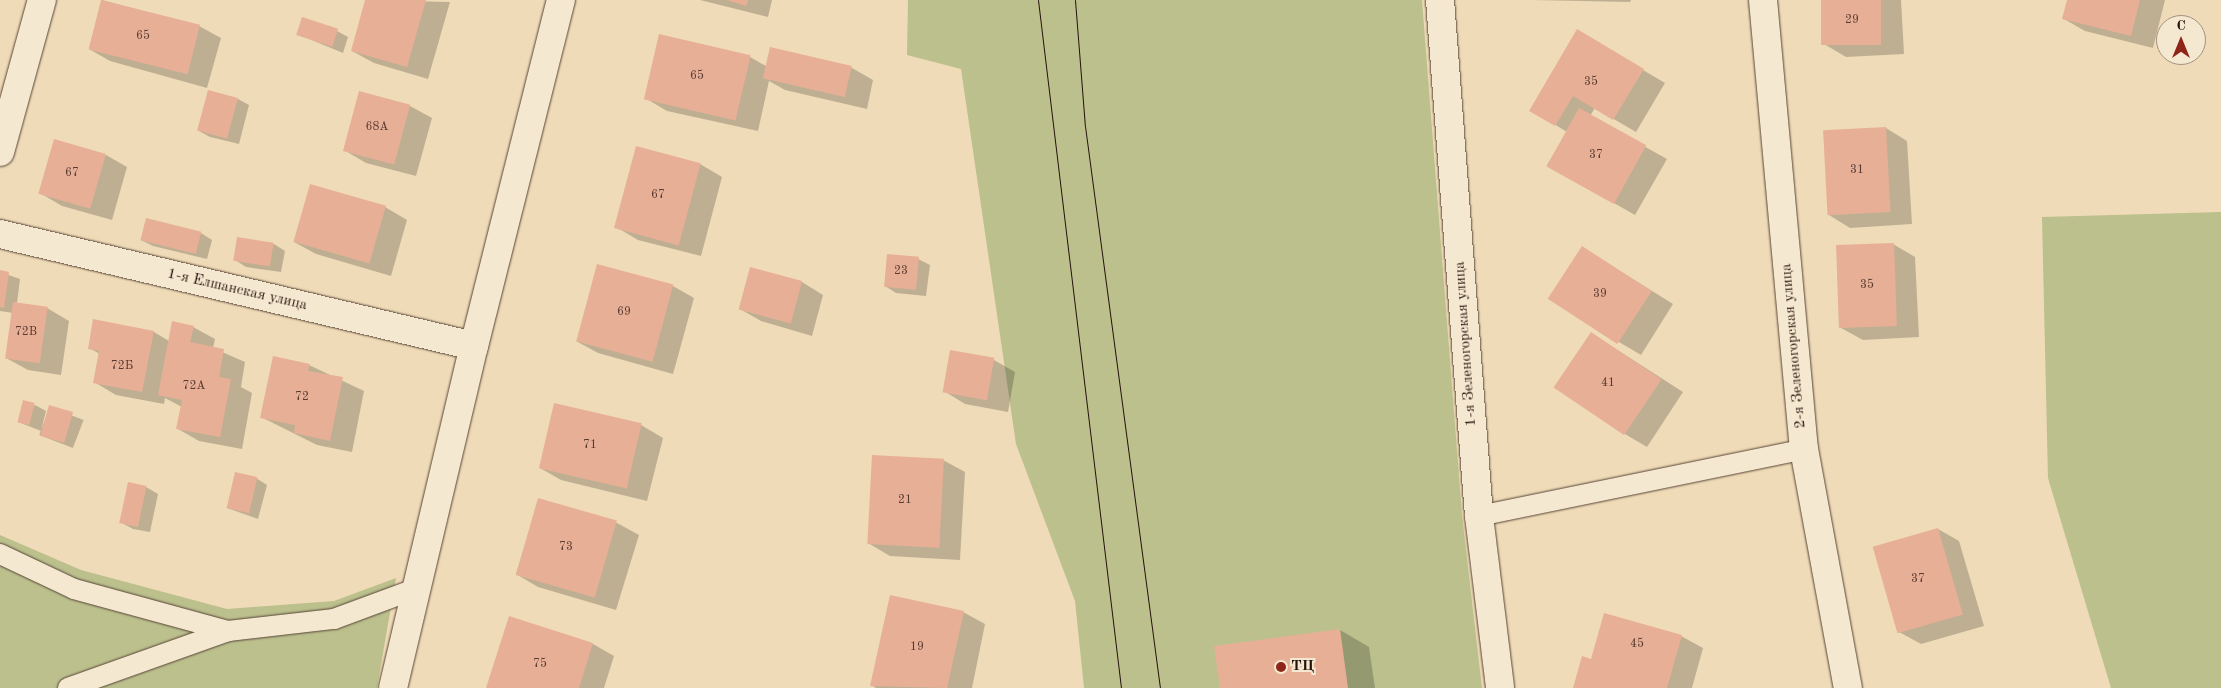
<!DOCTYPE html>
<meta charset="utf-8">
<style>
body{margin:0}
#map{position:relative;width:2221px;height:688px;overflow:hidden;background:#efdbb7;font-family:"Old Standard TT",serif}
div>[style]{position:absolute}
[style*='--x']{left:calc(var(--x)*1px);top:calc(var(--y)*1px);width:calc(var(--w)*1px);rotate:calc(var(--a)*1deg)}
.green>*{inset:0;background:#bbc08d}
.shadow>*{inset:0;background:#0003;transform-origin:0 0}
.building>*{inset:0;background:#e8af97;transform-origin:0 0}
.roads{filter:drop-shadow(0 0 1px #584437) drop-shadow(0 0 1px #584437)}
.lane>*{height:20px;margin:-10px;padding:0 10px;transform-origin:10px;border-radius:10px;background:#f5e8d0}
.street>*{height:28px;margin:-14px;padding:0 14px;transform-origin:14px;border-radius:14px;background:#f5e8d0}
.secondary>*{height:28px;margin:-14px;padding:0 14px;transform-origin:14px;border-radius:14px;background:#f5e8d0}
.tram>*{height:1px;margin:-0.5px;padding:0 0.5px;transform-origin:0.5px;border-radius:0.5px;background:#25120c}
.dots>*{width:14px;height:14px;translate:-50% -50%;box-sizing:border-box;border:2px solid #f5e8d0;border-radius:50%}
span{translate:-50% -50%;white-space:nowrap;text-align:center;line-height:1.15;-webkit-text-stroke:4px #f5e8d0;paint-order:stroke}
.number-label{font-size:12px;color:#56392f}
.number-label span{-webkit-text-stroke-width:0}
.street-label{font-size:15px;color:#25120c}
.poi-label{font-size:15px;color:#25120c;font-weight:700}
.left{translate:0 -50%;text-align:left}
.north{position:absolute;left:2156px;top:15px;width:50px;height:50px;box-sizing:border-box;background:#f5e8d0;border:1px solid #a29282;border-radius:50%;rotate:0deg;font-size:14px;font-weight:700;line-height:20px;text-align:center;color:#25120c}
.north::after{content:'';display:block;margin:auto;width:18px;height:22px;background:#8f2418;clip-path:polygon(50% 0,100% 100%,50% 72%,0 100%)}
</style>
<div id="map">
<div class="green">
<i style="clip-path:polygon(908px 0,1422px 0,1462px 515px,1482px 688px,1084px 688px,1075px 601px,1016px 444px,961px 69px,907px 55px)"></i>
<i style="clip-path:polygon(2221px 212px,2221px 688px,2111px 688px,2048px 478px,2042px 217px)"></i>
<i style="clip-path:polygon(0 535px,81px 570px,227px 609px,334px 601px,396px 578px,377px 688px,0 688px)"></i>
</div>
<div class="shadow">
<i style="clip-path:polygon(102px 0,199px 26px,221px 38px,207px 88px,110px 61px,89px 49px)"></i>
<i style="clip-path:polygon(367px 0,450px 2px,428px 79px,374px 63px,352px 51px)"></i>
<i style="clip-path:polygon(700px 0,772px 0,768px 17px)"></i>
<i style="clip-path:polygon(1532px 0,1631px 0,1630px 2px)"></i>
<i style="clip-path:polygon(1822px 0,1901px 0,1904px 54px,1846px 57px,1824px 44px)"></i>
<i style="clip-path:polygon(2069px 0,2165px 0,2153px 48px,2085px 31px,2064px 19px)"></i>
<i style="clip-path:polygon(337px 31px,348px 37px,343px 53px,297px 34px)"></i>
<i style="clip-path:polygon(1577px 31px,1665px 83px,1636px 132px,1595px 108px,1590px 116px,1667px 159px,1635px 215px,1547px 165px,1567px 132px,1531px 110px)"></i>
<i style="clip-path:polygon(750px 57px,766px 66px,852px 68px,873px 80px,867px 109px,785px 90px,769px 81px,758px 131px,667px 111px,645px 98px)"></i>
<i style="clip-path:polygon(360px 92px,410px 106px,432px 118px,416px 176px,366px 163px,344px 150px)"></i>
<i style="clip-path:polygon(238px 99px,249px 105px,239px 144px,210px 137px,199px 131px)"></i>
<i style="clip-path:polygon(1886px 128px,1907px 141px,1912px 224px,1850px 228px,1829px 215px)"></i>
<i style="clip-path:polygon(106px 155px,127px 167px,112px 220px,62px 206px,40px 193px)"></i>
<i style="clip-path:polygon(700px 164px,722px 177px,701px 256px,638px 240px,616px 227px)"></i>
<i style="clip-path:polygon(385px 207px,407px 220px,391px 276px,316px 254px,294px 242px)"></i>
<i style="clip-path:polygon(146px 220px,201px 233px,212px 240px,207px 259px,153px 246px,141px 240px)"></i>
<i style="clip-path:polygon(274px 244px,285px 251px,281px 272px,246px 267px,235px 260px)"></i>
<i style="clip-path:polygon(1893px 244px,1915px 257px,1919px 337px,1863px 340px,1841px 328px)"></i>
<i style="clip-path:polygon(918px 259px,930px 265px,926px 296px,896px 293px,885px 286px)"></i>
<i style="clip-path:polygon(1604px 261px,1673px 304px,1641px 355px,1619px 342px)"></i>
<i style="clip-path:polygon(751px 268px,802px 282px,823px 295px,812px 336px,761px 321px,740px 309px)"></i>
<i style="clip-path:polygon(0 272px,20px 279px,17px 303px,47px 308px,69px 321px,61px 375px,28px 370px,6px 358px,13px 313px,0 311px)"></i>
<i style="clip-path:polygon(673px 286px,694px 298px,673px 374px,598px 353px,576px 341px)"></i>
<i style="clip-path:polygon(94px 321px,154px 332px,169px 341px,193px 327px,215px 339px,213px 348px,245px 362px,241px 387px,252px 393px,242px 449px,199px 441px,178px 429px,182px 407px,165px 398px,164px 404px,116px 395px,94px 382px,100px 354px,89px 348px)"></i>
<i style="clip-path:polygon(1591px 333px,1683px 392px,1647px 447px,1625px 434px)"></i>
<i style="clip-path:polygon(994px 360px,1015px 372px,1008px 412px,965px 404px,944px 391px)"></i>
<i style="clip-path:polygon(309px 365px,364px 391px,352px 452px,317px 445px,261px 417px)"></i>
<i style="clip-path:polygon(35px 405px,46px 411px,41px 431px,18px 422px)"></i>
<i style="left:50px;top:407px;width:36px;height:30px;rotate:21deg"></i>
<i style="clip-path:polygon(641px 425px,663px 438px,647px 501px,561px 480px,540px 468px)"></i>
<i style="clip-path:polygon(943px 460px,965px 472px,960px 560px,890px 556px,868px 543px)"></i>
<i style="clip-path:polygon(256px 478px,267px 485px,258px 519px,227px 508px)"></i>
<i style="clip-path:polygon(146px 487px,158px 494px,150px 532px,133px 529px,122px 523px)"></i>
<i style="clip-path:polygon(539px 499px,617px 523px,639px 535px,616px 610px,538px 587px,516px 574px)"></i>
<i style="clip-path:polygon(1938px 529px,1959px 541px,1984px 626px,1921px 644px,1899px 632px)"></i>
<i style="clip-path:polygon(963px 612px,985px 624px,972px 688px,876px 688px,871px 685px)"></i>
<i style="clip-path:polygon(510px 618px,593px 644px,614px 656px,604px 688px,488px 688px)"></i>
<i style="clip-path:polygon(1340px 630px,1369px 647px,1375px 688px,1221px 688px)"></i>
<i style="clip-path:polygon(1681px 636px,1703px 648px,1692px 688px,1575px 688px,1592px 660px)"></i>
</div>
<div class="building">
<i style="left:101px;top:0;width:102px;height:51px;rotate:14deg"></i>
<i style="clip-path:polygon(365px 0,426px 0,407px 67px,351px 51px)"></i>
<i style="clip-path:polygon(727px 0,748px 0,746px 6px)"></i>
<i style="left:1821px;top:0;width:60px;height:45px"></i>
<i style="clip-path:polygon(2067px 0,2140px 0,2131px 36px,2062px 19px)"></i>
<i style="left:302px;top:17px;width:38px;height:19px;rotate:18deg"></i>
<i style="clip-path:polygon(1577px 29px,1644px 69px,1613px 120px,1573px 96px,1555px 126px,1529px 111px)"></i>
<i style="left:659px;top:34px;width:94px;height:67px;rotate:13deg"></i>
<i style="left:770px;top:47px;width:84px;height:32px;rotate:13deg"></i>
<i style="left:208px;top:90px;width:31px;height:42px;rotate:15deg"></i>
<i style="left:359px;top:91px;width:53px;height:62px;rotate:15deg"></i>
<i style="left:1579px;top:108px;width:77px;height:67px;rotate:29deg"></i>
<i style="left:1886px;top:127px;width:85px;height:63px;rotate:87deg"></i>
<i style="left:54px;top:139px;width:54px;height:57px;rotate:16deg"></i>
<i style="left:636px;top:146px;width:67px;height:85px;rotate:15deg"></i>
<i style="left:310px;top:184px;width:79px;height:60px;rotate:16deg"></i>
<i style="left:146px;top:218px;width:57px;height:23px;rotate:14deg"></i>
<i style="left:237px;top:237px;width:37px;height:24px;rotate:9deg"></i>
<i style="left:1894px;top:243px;width:83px;height:58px;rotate:88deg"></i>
<i style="left:1582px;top:246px;width:83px;height:63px;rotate:33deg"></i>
<i style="left:887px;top:254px;width:32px;height:33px;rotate:5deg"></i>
<i style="left:597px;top:264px;width:79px;height:80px;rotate:15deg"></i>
<i style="left:750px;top:267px;width:54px;height:44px;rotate:15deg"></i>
<i style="clip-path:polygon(0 270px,9px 272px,4px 308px,0 307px)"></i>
<i style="left:13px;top:302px;width:35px;height:57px;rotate:8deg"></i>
<i style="clip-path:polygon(93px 319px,154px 331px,142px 392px,93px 383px,99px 351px,88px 349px)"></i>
<i style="clip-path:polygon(172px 321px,194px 326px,190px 342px,224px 349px,219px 377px,231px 379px,220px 437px,176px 429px,182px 400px,158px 395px)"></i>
<i style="left:1591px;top:332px;width:85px;height:67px;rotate:34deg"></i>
<i style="left:950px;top:350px;width:45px;height:43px;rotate:10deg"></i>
<i style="clip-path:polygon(273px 356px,310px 364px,308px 371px,343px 377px,330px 441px,294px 433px,295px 425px,260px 418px)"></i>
<i style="left:23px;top:400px;width:12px;height:23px;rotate:14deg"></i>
<i style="left:554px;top:403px;width:90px;height:67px;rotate:13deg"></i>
<i style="left:49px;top:405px;width:25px;height:32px;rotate:16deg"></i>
<i style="left:872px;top:455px;width:72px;height:89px;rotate:3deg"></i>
<i style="left:235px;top:472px;width:23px;height:37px;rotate:13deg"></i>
<i style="left:128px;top:482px;width:19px;height:42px;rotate:12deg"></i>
<i style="left:538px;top:498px;width:82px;height:80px;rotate:16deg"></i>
<i style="left:1938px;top:528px;width:90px;height:68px;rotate:74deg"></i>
<i style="clip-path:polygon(890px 595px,964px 611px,947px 688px,870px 686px)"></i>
<i style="clip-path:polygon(1604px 613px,1682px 635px,1667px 688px,1573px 688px,1582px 656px,1591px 659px)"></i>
<i style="clip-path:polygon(509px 616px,593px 643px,579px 688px,486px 688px)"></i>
<i style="clip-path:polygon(1340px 629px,1348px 688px,1220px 688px,1214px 646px)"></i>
</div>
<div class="roads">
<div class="lane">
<i style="--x:1479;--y:516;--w:332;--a:-11.6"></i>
<i style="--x:0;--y:554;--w:82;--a:25.3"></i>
<i style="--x:74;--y:589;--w:160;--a:15.3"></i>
<i style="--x:228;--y:631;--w:107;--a:-6.5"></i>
<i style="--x:334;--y:619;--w:86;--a:-20.3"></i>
<i style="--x:68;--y:688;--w:170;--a:-19.6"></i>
</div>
<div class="street">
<i style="--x:1763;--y:0;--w:451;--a:84.8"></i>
<i style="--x:1804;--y:449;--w:243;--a:79.6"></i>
<i style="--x:0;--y:152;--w:158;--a:-74.6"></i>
<i style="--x:0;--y:234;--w:487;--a:13.3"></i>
<i style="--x:393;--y:688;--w:351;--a:-76.7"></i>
<i style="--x:474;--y:346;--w:357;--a:-75.9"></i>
</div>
<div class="secondary">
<i style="--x:1440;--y:0;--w:517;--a:85.68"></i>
<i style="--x:1479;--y:516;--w:173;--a:83"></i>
</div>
</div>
<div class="tram">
<i style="--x:1038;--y:0;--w:693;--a:83.12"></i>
<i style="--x:1075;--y:0;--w:126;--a:85.5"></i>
<i style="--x:1085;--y:126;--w:567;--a:82.4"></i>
</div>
<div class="dots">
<i style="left:1281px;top:667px;background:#8f2418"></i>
</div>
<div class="number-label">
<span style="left:1852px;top:21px">29</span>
<span style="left:143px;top:37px">65</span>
<span style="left:697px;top:77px">65</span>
<span style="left:1591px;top:83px">35</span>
<span style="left:377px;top:128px">68А</span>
<span style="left:1596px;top:156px">37</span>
<span style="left:1857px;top:171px">31</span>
<span style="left:72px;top:174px">67</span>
<span style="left:658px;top:196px">67</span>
<span style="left:901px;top:272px">23</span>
<span style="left:1867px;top:286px">35</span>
<span style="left:1600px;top:295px">39</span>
<span style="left:624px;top:313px">69</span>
<span style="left:26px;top:333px">72В</span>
<span style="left:122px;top:367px">72Б</span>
<span style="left:1608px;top:384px">41</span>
<span style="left:194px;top:387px">72А</span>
<span style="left:302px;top:398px">72</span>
<span style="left:590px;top:446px">71</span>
<span style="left:905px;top:501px">21</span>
<span style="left:566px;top:548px">73</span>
<span style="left:1918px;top:580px">37</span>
<span style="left:1637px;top:645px">45</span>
<span style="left:917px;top:648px">19</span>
<span style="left:540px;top:665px">75</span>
</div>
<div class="street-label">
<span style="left:237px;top:290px;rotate:13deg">1-я Елшанская улица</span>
<span style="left:1466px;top:344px;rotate:-94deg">1-я Зеленогорская улица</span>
<span style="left:1794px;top:346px;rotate:-95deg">2-я Зеленогорская улица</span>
</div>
<div class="poi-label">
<span class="left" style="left:1291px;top:667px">ТЦ</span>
</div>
<div class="north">С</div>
</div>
